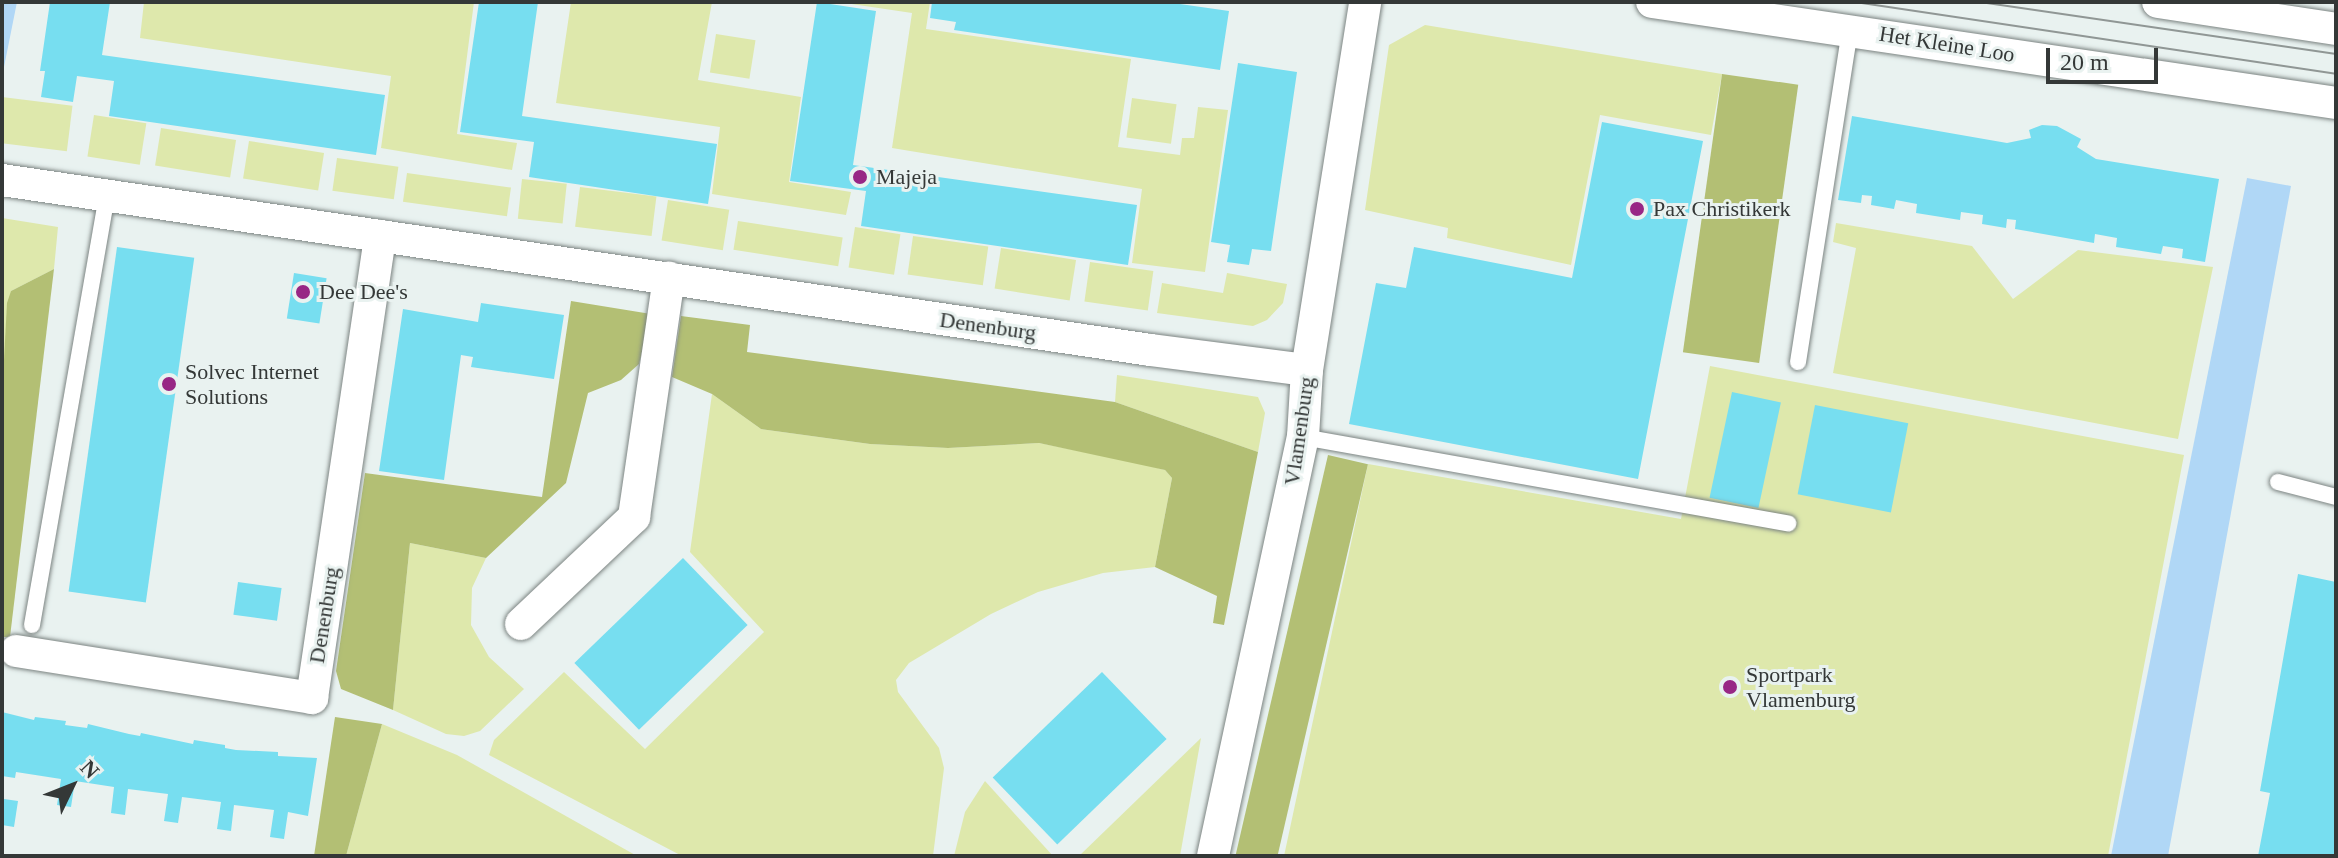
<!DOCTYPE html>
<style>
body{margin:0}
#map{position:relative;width:2338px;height:858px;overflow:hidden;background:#e9f2f0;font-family:Georgia,serif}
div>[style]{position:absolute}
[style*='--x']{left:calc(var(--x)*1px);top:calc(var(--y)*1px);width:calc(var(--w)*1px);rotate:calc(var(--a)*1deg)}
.green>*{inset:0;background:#dee8ac;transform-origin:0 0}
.forest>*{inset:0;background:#b3bf74;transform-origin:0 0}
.water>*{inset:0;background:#b0d7f6}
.building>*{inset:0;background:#77def0;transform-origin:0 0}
.roads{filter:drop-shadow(0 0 2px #7c8482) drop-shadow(0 0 2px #7c8482)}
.service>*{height:16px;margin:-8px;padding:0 8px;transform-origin:8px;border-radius:8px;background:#fff}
.minor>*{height:32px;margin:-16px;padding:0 16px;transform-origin:16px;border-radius:16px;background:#fff}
.tram>*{height:2px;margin:-1px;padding:0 1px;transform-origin:1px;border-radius:1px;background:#909795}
.dots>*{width:22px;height:22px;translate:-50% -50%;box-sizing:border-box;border:4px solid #e9f2f0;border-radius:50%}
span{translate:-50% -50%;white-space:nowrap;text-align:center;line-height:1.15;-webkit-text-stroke:6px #e9f2f0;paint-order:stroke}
.street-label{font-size:22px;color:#343837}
.poi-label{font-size:22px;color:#343837}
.left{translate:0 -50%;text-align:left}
.frame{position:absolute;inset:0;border:4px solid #343837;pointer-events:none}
.north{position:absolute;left:32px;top:746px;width:80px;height:80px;-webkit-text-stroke:6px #e9f2f0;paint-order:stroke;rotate:47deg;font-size:22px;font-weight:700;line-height:32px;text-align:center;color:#343837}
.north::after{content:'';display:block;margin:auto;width:28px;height:36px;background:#343837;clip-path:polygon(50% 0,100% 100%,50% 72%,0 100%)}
.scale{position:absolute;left:2046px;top:48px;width:112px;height:36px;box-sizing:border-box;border:4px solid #343837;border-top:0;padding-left:10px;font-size:24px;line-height:28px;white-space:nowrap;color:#343837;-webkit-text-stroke:6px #e9f2f0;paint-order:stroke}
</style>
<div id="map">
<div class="green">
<i style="clip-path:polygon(144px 2px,474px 2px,457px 134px,517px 143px,512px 170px,381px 148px,391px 76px,140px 38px)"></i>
<i style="clip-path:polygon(571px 2px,712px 2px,698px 80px,801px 97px,789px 182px,851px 192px,846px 215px,712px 194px,720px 127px,556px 103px)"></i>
<i style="clip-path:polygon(838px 2px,930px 2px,926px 29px,1131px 59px,1118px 147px,1180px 155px,1182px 138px,1194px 138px,1198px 107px,1228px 110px,1205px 272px,1132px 263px,1142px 189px,892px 148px,912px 13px)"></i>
<i style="clip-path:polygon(1425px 25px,1722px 74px,1711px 135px,1600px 115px,1571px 265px,1447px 238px,1448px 228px,1365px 210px,1389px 45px)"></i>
<i style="left:716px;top:34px;width:40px;height:39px;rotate:9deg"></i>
<i style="left:2px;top:97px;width:71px;height:46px;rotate:7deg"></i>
<i style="left:1132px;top:98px;width:45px;height:40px;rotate:8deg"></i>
<i style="left:94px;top:115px;width:53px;height:42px;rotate:9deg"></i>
<i style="left:161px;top:128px;width:76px;height:38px;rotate:9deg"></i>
<i style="left:249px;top:141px;width:76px;height:38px;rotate:9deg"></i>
<i style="left:337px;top:158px;width:62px;height:33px;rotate:8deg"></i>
<i style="left:407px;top:173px;width:105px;height:29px;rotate:8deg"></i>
<i style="left:522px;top:179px;width:45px;height:40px;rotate:6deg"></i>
<i style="left:580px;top:187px;width:77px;height:40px;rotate:7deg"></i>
<i style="left:668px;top:200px;width:62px;height:41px;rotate:9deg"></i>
<i style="clip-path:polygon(2px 218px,58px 227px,54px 269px,11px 291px,2px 398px)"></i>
<i style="left:738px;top:221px;width:106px;height:29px;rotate:9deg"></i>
<i style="clip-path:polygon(1836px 223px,1972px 246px,2013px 299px,2078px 250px,2213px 267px,2178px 439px,1833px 373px,1856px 248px,1833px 242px)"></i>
<i style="left:855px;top:227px;width:46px;height:41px;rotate:9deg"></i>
<i style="left:913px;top:236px;width:76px;height:39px;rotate:8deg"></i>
<i style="left:1001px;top:248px;width:76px;height:41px;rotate:9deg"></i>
<i style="left:1090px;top:262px;width:64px;height:40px;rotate:8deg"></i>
<i style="clip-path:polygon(1227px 273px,1287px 284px,1283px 303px,1267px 320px,1253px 326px,1157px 313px,1162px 283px,1223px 293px)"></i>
<i style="clip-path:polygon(1710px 366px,2184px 455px,2108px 856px,1284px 856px,1368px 464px,1681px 519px)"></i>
<i style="clip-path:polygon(1117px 375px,1258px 397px,1265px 413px,1258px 452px,1115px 402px)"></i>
<i style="clip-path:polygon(712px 394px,761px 429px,870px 444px,948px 448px,1039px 443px,1139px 463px,1165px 470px,1172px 478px,1155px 567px,1103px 573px,1038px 592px,991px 614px,909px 663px,896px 680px,898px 692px,939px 748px,944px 768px,933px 856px,682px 856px,489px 755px,494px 740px,564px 672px,645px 749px,764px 632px,690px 552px)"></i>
<i style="clip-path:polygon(410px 543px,486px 558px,472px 588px,471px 625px,489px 657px,524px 689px,480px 731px,464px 736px,446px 734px,393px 710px)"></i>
<i style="clip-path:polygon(382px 724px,457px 755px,637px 856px,346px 856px)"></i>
<i style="clip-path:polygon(1201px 738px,1180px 856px,1079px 856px)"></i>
<i style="clip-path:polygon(985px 781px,1053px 856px,954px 856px,965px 812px)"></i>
</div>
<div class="forest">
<i style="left:1722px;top:74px;width:77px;height:281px;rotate:8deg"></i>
<i style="clip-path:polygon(54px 269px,10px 637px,2px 637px,2px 398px,7px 303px,11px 291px)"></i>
<i style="clip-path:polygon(571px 301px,651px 314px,639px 364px,621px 380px,588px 393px,566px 483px,486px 558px,410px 543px,393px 710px,341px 689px,336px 671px,365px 473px,542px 497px)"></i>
<i style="clip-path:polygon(681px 316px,750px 325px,747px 352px,1115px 402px,1258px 452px,1224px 625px,1213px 623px,1217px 596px,1155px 567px,1172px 478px,1165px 470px,1039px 443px,948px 448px,870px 444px,761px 429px,712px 394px,672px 377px)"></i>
<i style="left:1328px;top:455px;width:41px;height:410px;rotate:13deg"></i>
<i style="clip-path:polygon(335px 717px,382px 724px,346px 856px,314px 856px)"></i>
</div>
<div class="water">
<i style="clip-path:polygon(2px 2px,17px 2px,2px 77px)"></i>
<i style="clip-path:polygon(2247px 178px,2291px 186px,2168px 856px,2111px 856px)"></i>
</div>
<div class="building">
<i style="clip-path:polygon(50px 2px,110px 2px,102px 55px,385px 95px,376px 155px,109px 116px,114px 81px,77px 76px,73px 102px,41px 97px,45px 71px,40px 71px)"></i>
<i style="clip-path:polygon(479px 2px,538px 2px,522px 116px,717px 144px,708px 204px,529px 177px,534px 142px,460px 132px)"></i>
<i style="clip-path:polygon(817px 2px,876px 11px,853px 165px,1137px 205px,1128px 265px,861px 226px,866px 191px,790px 181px)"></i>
<i style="clip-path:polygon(932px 2px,1166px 2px,1229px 11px,1220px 70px,954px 30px,956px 22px,930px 18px)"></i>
<i style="clip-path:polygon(1238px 63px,1297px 72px,1271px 251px,1252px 249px,1249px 265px,1227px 262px,1230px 245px,1211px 242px)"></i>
<i style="clip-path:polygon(1852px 116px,2007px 143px,2031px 138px,2029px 130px,2042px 125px,2057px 126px,2081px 139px,2077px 147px,2096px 159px,2219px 179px,2205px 262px,2182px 258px,2183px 249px,2163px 246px,2161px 254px,2116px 247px,2117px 238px,2095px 234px,2094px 243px,2015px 229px,2016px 220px,2007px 219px,2006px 228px,1982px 224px,1983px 215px,1961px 212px,1960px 220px,1916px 213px,1917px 204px,1896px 200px,1894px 209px,1871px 205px,1872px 196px,1862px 195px,1861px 203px,1838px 200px)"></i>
<i style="clip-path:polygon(1602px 122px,1703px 141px,1638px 479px,1349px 424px,1376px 283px,1406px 288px,1414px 247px,1572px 278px)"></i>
<i style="left:117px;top:247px;width:78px;height:348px;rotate:8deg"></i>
<i style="left:294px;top:273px;width:33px;height:46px;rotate:9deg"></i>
<i style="clip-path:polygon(481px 303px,564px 315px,554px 379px,471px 367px,473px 357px,461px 355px,444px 480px,379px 471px,403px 309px,478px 322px)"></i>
<i style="left:1732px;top:392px;width:50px;height:108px;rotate:12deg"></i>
<i style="left:1815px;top:405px;width:95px;height:91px;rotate:11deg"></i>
<i style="left:683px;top:558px;width:93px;height:151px;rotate:46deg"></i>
<i style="clip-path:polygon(2298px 574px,2336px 582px,2336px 854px,2258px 856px,2270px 793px,2260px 791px)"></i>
<i style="left:238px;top:582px;width:44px;height:33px;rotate:8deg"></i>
<i style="left:1102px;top:672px;width:93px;height:152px;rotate:46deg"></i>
<i style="clip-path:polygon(2px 712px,34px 720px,35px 717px,66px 721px,65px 725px,87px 728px,88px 724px,129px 734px,140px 736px,141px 733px,193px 744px,194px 740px,225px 745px,225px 748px,236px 750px,278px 752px,278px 756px,317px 758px,308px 816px,288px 812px,284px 839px,270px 837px,274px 810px,234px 805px,231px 831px,217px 829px,221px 802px,182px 797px,178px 823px,164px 821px,168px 794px,128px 789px,125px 815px,111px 813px,114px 787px,75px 781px,71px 807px,57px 805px,61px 779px,16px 772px,15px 778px,2px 776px)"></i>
<i style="clip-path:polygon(4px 799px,18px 801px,14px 827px,2px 825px)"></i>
</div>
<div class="roads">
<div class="service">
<i style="--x:1798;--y:362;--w:337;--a:-81.1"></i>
<i style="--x:1303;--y:437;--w:493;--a:10.1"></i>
<i style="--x:2278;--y:482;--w:60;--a:14.5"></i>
<i style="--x:32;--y:625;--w:435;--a:-80.1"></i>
</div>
<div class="minor">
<i style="--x:1652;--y:2;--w:691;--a:8.4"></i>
<i style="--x:2158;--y:2;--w:180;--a:8.6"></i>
<i style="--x:2;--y:180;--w:1161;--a:8.42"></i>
<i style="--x:1150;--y:350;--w:158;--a:7.3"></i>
<i style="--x:521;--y:624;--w:156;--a:-43.4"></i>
<i style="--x:634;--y:517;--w:242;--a:-81.7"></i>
<i style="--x:16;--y:651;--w:300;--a:9"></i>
<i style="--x:312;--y:698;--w:467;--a:-81.6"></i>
<i style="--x:1213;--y:856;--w:429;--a:-77.9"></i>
<i style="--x:1303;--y:437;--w:67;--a:-86.6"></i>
<i style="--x:1307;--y:370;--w:373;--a:-81"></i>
</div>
</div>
<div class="tram">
<i style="--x:1855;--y:2;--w:486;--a:8.5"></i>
<i style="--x:1980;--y:2;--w:360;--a:8.3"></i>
</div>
<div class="dots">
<i style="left:860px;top:177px;background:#982785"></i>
<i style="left:1637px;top:209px;background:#982785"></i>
<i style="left:303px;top:292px;background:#982785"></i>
<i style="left:169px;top:384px;background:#982785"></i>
<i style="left:1730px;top:687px;background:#982785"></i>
</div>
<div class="street-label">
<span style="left:1947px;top:44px;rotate:9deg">Het Kleine Loo</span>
<span style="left:988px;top:326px;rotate:8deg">Denenburg</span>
<span style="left:1299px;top:431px;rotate:-82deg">Vlamenburg</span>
<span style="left:324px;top:615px;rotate:-81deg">Denenburg</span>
</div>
<div class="poi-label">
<span class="left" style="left:876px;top:177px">Majeja</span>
<span class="left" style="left:1653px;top:209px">Pax Christikerk</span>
<span class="left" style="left:319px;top:292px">Dee Dee's</span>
<span class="left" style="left:185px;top:384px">Solvec Internet<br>Solutions</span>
<span class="left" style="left:1746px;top:687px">Sportpark<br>Vlamenburg</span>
</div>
<div class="frame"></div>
<div class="north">N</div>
<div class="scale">20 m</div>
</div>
